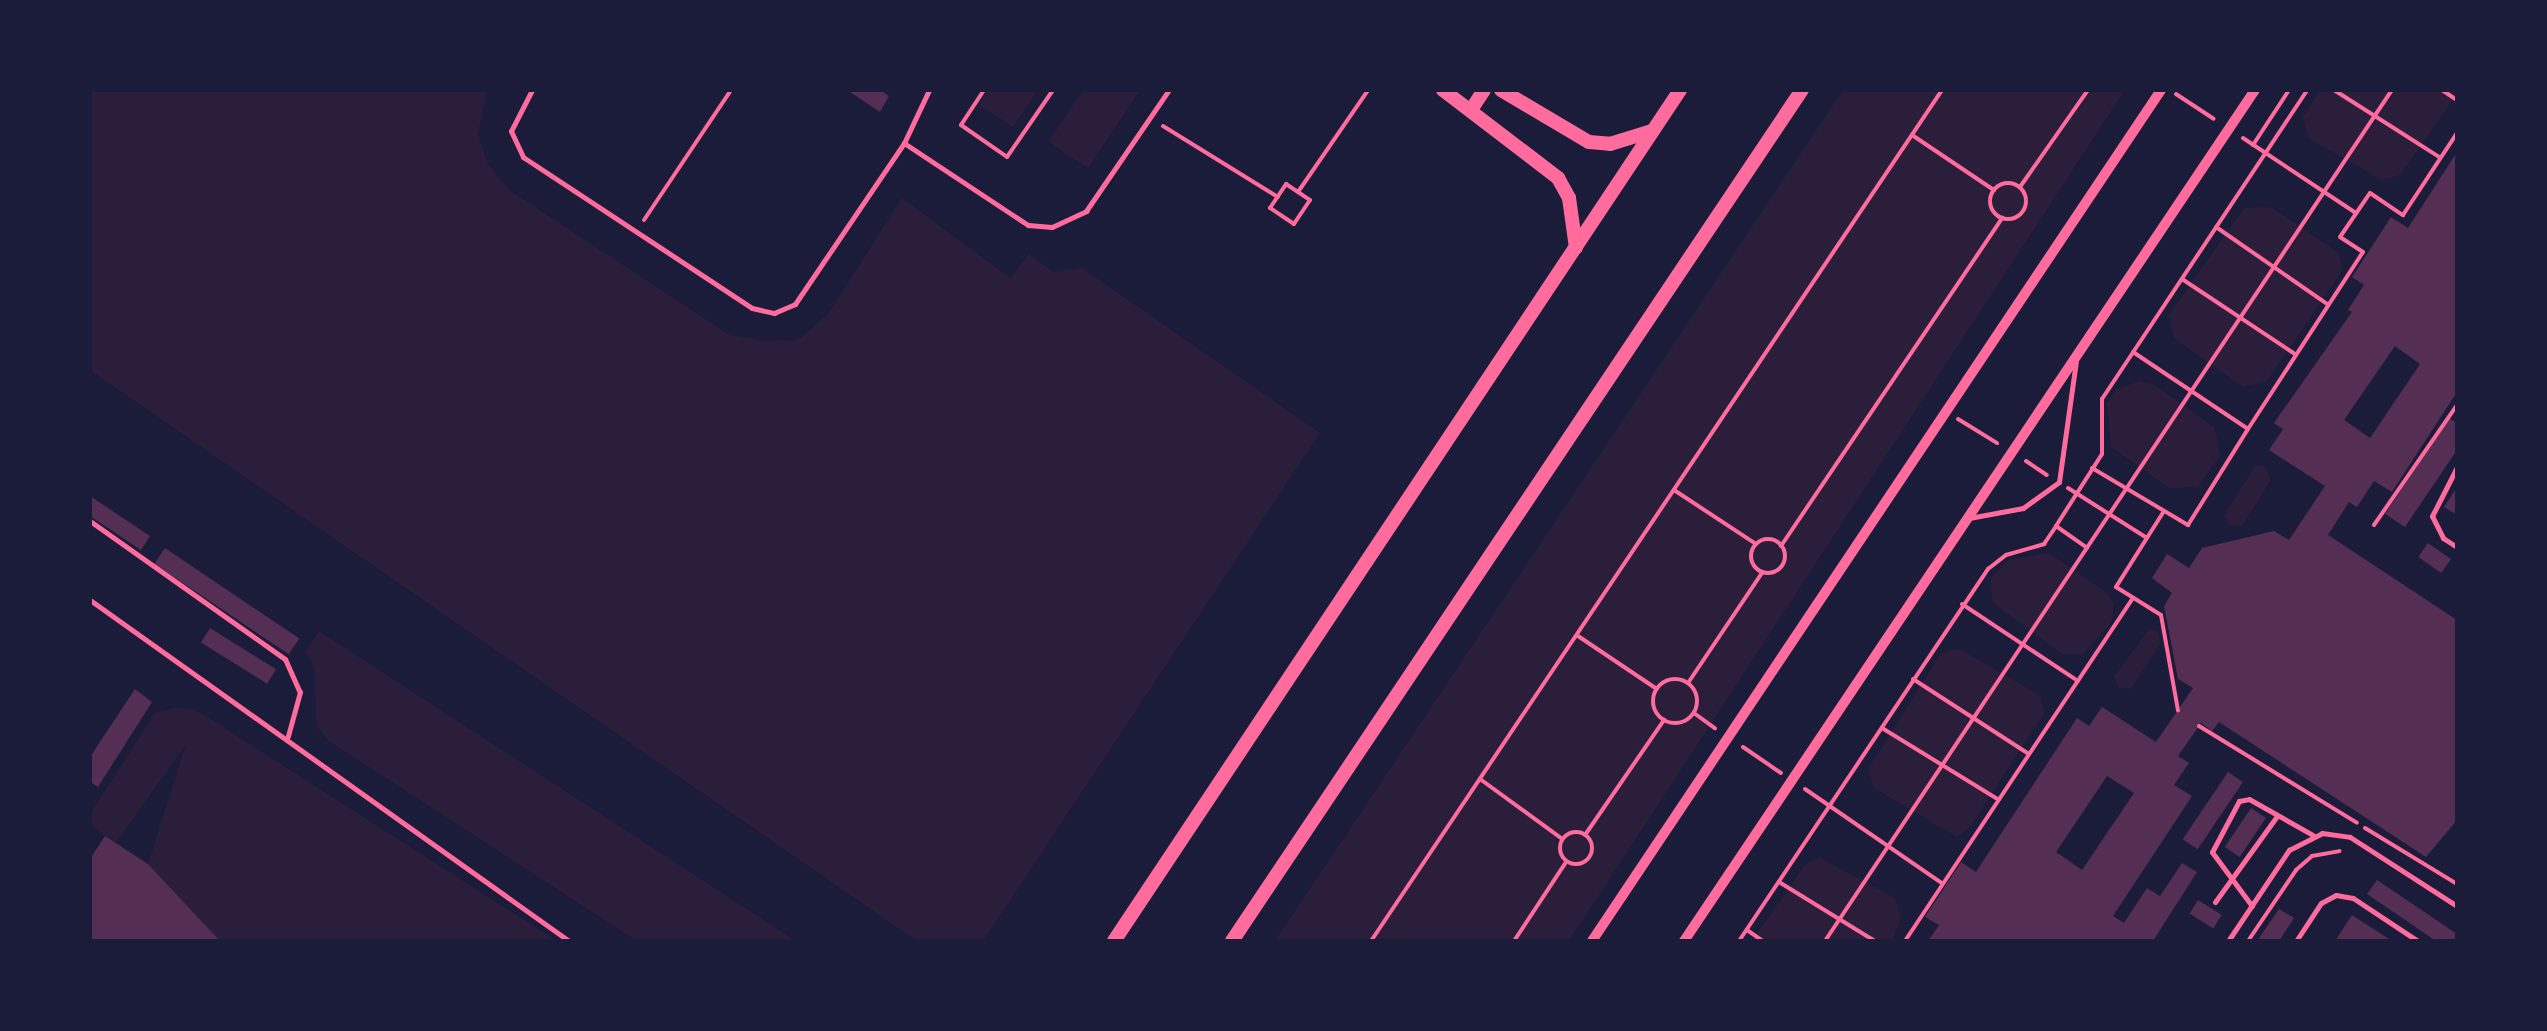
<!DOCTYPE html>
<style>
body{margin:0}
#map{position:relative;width:2547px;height:1031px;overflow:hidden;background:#1b1b3a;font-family:Figtree,sans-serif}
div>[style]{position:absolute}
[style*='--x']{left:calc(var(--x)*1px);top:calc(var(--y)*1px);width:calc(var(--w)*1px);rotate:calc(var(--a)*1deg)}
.green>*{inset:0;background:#2a1e3b}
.building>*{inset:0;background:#542f53;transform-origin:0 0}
.path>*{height:4px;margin:-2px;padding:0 2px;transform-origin:2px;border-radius:2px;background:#ff6b9d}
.path>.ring{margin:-2px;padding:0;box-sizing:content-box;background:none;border:4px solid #ff6b9d;border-radius:50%}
.service>*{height:5px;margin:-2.5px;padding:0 2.5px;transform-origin:2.5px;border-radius:2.5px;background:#ff6b9d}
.minor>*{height:10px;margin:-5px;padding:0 5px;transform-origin:5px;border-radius:5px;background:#ff6b9d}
.tertiary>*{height:14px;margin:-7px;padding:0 7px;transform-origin:7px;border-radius:7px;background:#ff6b9d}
span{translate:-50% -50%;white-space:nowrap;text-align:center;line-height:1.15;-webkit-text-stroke:10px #1b1b3a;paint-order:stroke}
.frame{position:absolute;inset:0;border:92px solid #1b1b3a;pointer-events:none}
</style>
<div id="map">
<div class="green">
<i style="clip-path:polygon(90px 90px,487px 90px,478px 134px,487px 163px,509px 190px,728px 334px,764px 341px,798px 340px,828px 314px,902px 198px,1010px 278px,1029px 254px,1053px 272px,1082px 268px,1320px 433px,983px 941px,917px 941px,90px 370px)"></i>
<i style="clip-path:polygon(989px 90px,1038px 90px,1013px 127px,979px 105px)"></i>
<i style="clip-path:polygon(1083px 90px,1140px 90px,1088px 168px,1048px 142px)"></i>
<i style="clip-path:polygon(1843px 90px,2125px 90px,1569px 941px,1275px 941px)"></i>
<i style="clip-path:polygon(2320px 90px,2457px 90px,2457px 94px,2400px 175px,2382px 180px,2308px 138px,2303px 117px)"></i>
<i style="clip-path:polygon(2271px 207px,2339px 253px,2342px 271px,2267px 381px,2243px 387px,2174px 338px,2169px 315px,2244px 208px)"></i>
<i style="clip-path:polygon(2139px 381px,2155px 385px,2215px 428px,2220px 456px,2198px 487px,2169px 488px,2111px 447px,2107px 403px,2116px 390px)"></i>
<i style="clip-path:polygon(2255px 466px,2265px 466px,2271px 480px,2242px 526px,2229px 525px,2224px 515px)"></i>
<i style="clip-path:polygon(2049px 553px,2107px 593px,2114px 604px,2112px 622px,2083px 654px,2062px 654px,1992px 602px,1991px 578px,2008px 560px)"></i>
<i style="clip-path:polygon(2149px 629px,2158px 631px,2161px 643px,2131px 689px,2119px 688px,2114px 677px)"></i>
<i style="clip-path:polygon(319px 631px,796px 941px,637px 941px,329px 741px,316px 726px,315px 670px,306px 651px)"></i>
<i style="clip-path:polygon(1960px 649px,2039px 695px,2045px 712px,1970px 827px,1957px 837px,1874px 788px,1868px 769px,1941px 653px)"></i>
<i style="clip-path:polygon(173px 708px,198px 711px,557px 941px,220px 941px,148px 864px,186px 744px,116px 843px,90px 825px,90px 814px,155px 713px)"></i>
<i style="clip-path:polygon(1819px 857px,1895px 898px,1901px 917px,1892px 941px,1752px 941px,1804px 866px)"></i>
</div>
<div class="building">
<i style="clip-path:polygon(847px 90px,880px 90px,889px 96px,880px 112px)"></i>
<i style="clip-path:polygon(evenodd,2457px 152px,2457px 392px,2392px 492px,2374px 481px,2357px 507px,2349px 502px,2328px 535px,2457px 620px,2457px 820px,2426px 857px,2219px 722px,2212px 731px,2201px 723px,2178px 756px,2189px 763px,2174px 785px,2192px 796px,2113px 916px,2124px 923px,2147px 888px,2160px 896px,2182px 863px,2197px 872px,2153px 941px,1928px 941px,1939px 925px,1925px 917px,1961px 862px,1976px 872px,2077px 718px,2089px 726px,2102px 707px,2156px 742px,2193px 688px,2178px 679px,2164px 606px,2172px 593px,2152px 578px,2167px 554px,2189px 568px,2202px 548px,2274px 531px,2289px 540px,2325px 486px,2269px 450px,2283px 429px,2274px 423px,2352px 312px,2348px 310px,2364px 285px,2352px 277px,2391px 217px,2408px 228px,2457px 152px,2395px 346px,2420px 364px,2370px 438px,2344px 420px,2395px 346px,2457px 152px,2107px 776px,2134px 793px,2082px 870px,2056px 852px,2107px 776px)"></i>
<i style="clip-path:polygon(2449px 418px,2457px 423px,2457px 450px,2405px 527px,2385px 514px)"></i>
<i style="clip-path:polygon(2457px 487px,2457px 515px,2444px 507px)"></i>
<i style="clip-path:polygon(90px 496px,150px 536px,141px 550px,90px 516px)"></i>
<i style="left:2428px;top:543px;width:28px;height:17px;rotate:35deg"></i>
<i style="left:165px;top:548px;width:162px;height:19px;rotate:34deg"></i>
<i style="left:210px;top:628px;width:78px;height:17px;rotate:32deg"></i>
<i style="clip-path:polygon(135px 689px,152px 702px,98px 787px,90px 782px,90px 757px)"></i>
<i style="left:2228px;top:772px;width:18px;height:81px;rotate:34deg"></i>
<i style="left:2251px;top:808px;width:18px;height:47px;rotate:34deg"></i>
<i style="clip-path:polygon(105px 836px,148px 864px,220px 941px,90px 941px,90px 859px)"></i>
<i style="clip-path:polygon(2377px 880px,2457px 934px,2457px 941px,2436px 941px,2367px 894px)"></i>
<i style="left:2198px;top:900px;width:28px;height:16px;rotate:32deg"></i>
<i style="clip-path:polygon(2279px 909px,2294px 918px,2279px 941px,2257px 941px)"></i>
<i style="clip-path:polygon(2352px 915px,2392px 941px,2335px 941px)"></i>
</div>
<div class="path">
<i style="--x:984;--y:90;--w:42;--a:123.3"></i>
<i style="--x:961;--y:125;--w:56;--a:34.8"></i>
<i style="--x:1007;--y:157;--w:81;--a:-55.5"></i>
<i style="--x:2334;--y:90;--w:125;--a:32.5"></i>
<i style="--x:2442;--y:90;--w:18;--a:34"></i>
<i style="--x:2176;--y:94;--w:45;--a:33.3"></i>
<i style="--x:1163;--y:126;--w:135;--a:31.7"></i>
<i style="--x:1912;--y:135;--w:99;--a:33.9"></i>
<i style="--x:2243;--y:138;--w:136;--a:33.6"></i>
<i style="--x:2253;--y:145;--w:66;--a:-56.8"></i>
<i class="ring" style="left:1990px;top:183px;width:32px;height:32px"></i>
<i style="--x:1286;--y:184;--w:29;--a:34"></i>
<i style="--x:1310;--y:200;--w:29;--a:124"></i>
<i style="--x:1294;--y:224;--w:29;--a:-146"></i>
<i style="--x:1270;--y:208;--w:29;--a:-56"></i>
<i style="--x:2020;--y:187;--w:118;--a:-55"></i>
<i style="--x:1298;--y:192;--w:124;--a:-55.5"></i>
<i style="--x:644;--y:220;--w:156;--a:-56.2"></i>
<i style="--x:2216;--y:227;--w:135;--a:34.7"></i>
<i style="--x:2182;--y:279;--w:136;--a:33.6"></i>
<i style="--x:2133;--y:352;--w:138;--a:33.8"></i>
<i style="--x:2248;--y:429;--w:211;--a:-57"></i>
<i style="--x:2363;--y:252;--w:27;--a:-147"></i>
<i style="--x:2340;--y:237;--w:53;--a:-55.7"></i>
<i style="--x:2370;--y:193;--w:40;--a:34"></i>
<i style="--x:2403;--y:215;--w:98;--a:-56.6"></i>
<i style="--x:1958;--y:419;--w:46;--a:31.6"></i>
<i style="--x:2026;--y:461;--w:25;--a:34"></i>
<i style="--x:2092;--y:468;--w:112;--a:30.7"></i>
<i style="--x:2188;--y:525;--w:113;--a:-58"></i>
<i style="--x:2068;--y:488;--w:93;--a:32.3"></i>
<i style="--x:1674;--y:490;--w:98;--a:33.4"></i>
<i style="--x:2164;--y:511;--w:90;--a:122.3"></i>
<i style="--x:2116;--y:587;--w:53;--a:31.9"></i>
<i style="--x:2161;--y:615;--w:97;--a:79.9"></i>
<i style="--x:2374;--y:525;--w:146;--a:-55.3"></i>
<i style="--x:2056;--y:526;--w:38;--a:35"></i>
<i class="ring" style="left:1751px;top:539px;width:30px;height:30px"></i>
<i style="--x:1781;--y:546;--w:396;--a:-56"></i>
<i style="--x:1962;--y:604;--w:139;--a:33.6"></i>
<i style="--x:1578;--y:636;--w:95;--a:33.9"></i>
<i class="ring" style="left:1653px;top:679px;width:40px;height:40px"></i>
<i style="--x:1913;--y:679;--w:138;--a:32.9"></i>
<i style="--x:1688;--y:683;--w:133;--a:-56.1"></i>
<i style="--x:1694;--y:713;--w:26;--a:36"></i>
<i style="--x:2199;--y:726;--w:185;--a:31.5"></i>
<i style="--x:1882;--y:728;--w:137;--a:31.6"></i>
<i style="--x:1743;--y:747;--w:46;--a:34.4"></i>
<i style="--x:1480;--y:779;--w:100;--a:36.1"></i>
<i style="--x:1805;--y:789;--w:166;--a:34.5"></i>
<i style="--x:2365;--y:828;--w:108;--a:31.3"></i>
<i class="ring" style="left:1560px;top:832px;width:28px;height:28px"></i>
<i style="--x:1585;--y:835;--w:140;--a:-55.5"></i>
<i style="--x:1779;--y:882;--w:113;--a:31.6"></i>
<i style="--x:1747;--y:930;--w:19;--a:35"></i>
<i style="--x:1371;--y:941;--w:1025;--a:-56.14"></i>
<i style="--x:1514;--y:941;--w:95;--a:-56.6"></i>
<i style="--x:1739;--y:941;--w:448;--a:-56.2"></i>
<i style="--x:1988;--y:569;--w:23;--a:-38"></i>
<i style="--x:2006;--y:555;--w:40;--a:-16"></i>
<i style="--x:2044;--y:544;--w:22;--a:-56"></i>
<i style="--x:2056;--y:526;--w:85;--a:-57.4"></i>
<i style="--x:2102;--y:454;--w:55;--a:-90"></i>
<i style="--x:2102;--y:399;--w:371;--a:-56.4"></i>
<i style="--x:1825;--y:941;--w:1023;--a:-56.33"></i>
<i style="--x:1905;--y:941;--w:412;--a:-56.4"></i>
<i style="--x:2248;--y:941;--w:86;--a:-55.9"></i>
<i style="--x:2296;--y:870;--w:21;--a:-41"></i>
<i style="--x:2312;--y:856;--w:28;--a:-10"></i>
</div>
<div class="service">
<i style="--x:532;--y:90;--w:46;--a:117.1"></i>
<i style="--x:511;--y:131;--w:29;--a:65"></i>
<i style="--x:523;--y:157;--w:274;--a:33.4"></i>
<i style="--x:752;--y:308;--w:23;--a:13"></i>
<i style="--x:774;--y:313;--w:23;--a:-23"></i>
<i style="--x:795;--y:304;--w:194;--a:-55.9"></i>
<i style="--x:904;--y:143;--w:59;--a:-64.7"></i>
<i style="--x:904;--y:143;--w:149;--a:33.5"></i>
<i style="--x:1028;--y:225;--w:24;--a:5"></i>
<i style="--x:1052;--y:227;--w:38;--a:-25"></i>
<i style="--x:1086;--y:211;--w:147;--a:-55.6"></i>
<i style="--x:2457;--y:467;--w:55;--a:117"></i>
<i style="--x:2432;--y:516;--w:25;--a:63"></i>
<i style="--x:2443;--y:538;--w:17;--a:33"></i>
<i style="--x:1969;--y:518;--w:55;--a:-10.5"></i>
<i style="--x:2023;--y:508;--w:44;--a:-35.8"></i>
<i style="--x:2059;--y:482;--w:122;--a:-82"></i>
<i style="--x:90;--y:521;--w:239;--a:35.3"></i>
<i style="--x:285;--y:659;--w:36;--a:66"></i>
<i style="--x:300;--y:692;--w:46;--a:105.3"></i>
<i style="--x:90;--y:600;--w:588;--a:35.45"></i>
<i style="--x:2215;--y:902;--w:106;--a:-54.2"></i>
<i style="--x:2252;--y:906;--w:67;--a:-126.5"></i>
<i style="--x:2212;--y:852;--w:58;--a:-62.1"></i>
<i style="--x:2239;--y:801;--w:10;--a:-11"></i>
<i style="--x:2249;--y:799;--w:73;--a:29.4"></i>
<i style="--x:2228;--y:941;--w:110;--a:-56.2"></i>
<i style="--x:2289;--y:850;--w:37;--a:-27"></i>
<i style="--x:2322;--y:833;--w:28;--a:8"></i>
<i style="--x:2350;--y:837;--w:127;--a:32.8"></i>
<i style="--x:2296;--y:941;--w:45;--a:-56.7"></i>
<i style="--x:2321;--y:903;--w:17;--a:-28"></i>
<i style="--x:2336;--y:895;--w:17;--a:10"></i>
<i style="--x:2353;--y:898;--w:78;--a:33.5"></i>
</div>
<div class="minor">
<i style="--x:1592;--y:941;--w:1024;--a:-56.23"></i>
<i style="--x:1684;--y:941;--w:1025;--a:-56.14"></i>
</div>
<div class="tertiary">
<i style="--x:1443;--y:90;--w:145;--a:37.4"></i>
<i style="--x:1558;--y:178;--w:23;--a:61"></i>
<i style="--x:1569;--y:198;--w:50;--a:82"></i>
<i style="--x:1501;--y:90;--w:102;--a:30.6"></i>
<i style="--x:1589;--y:142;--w:21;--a:5"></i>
<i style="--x:1610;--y:144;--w:44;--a:-17.2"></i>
<i style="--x:1471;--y:110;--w:24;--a:-57"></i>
<i style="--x:1114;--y:941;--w:1022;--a:-56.37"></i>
<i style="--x:1232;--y:941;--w:1024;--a:-56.19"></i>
</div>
<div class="frame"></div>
</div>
